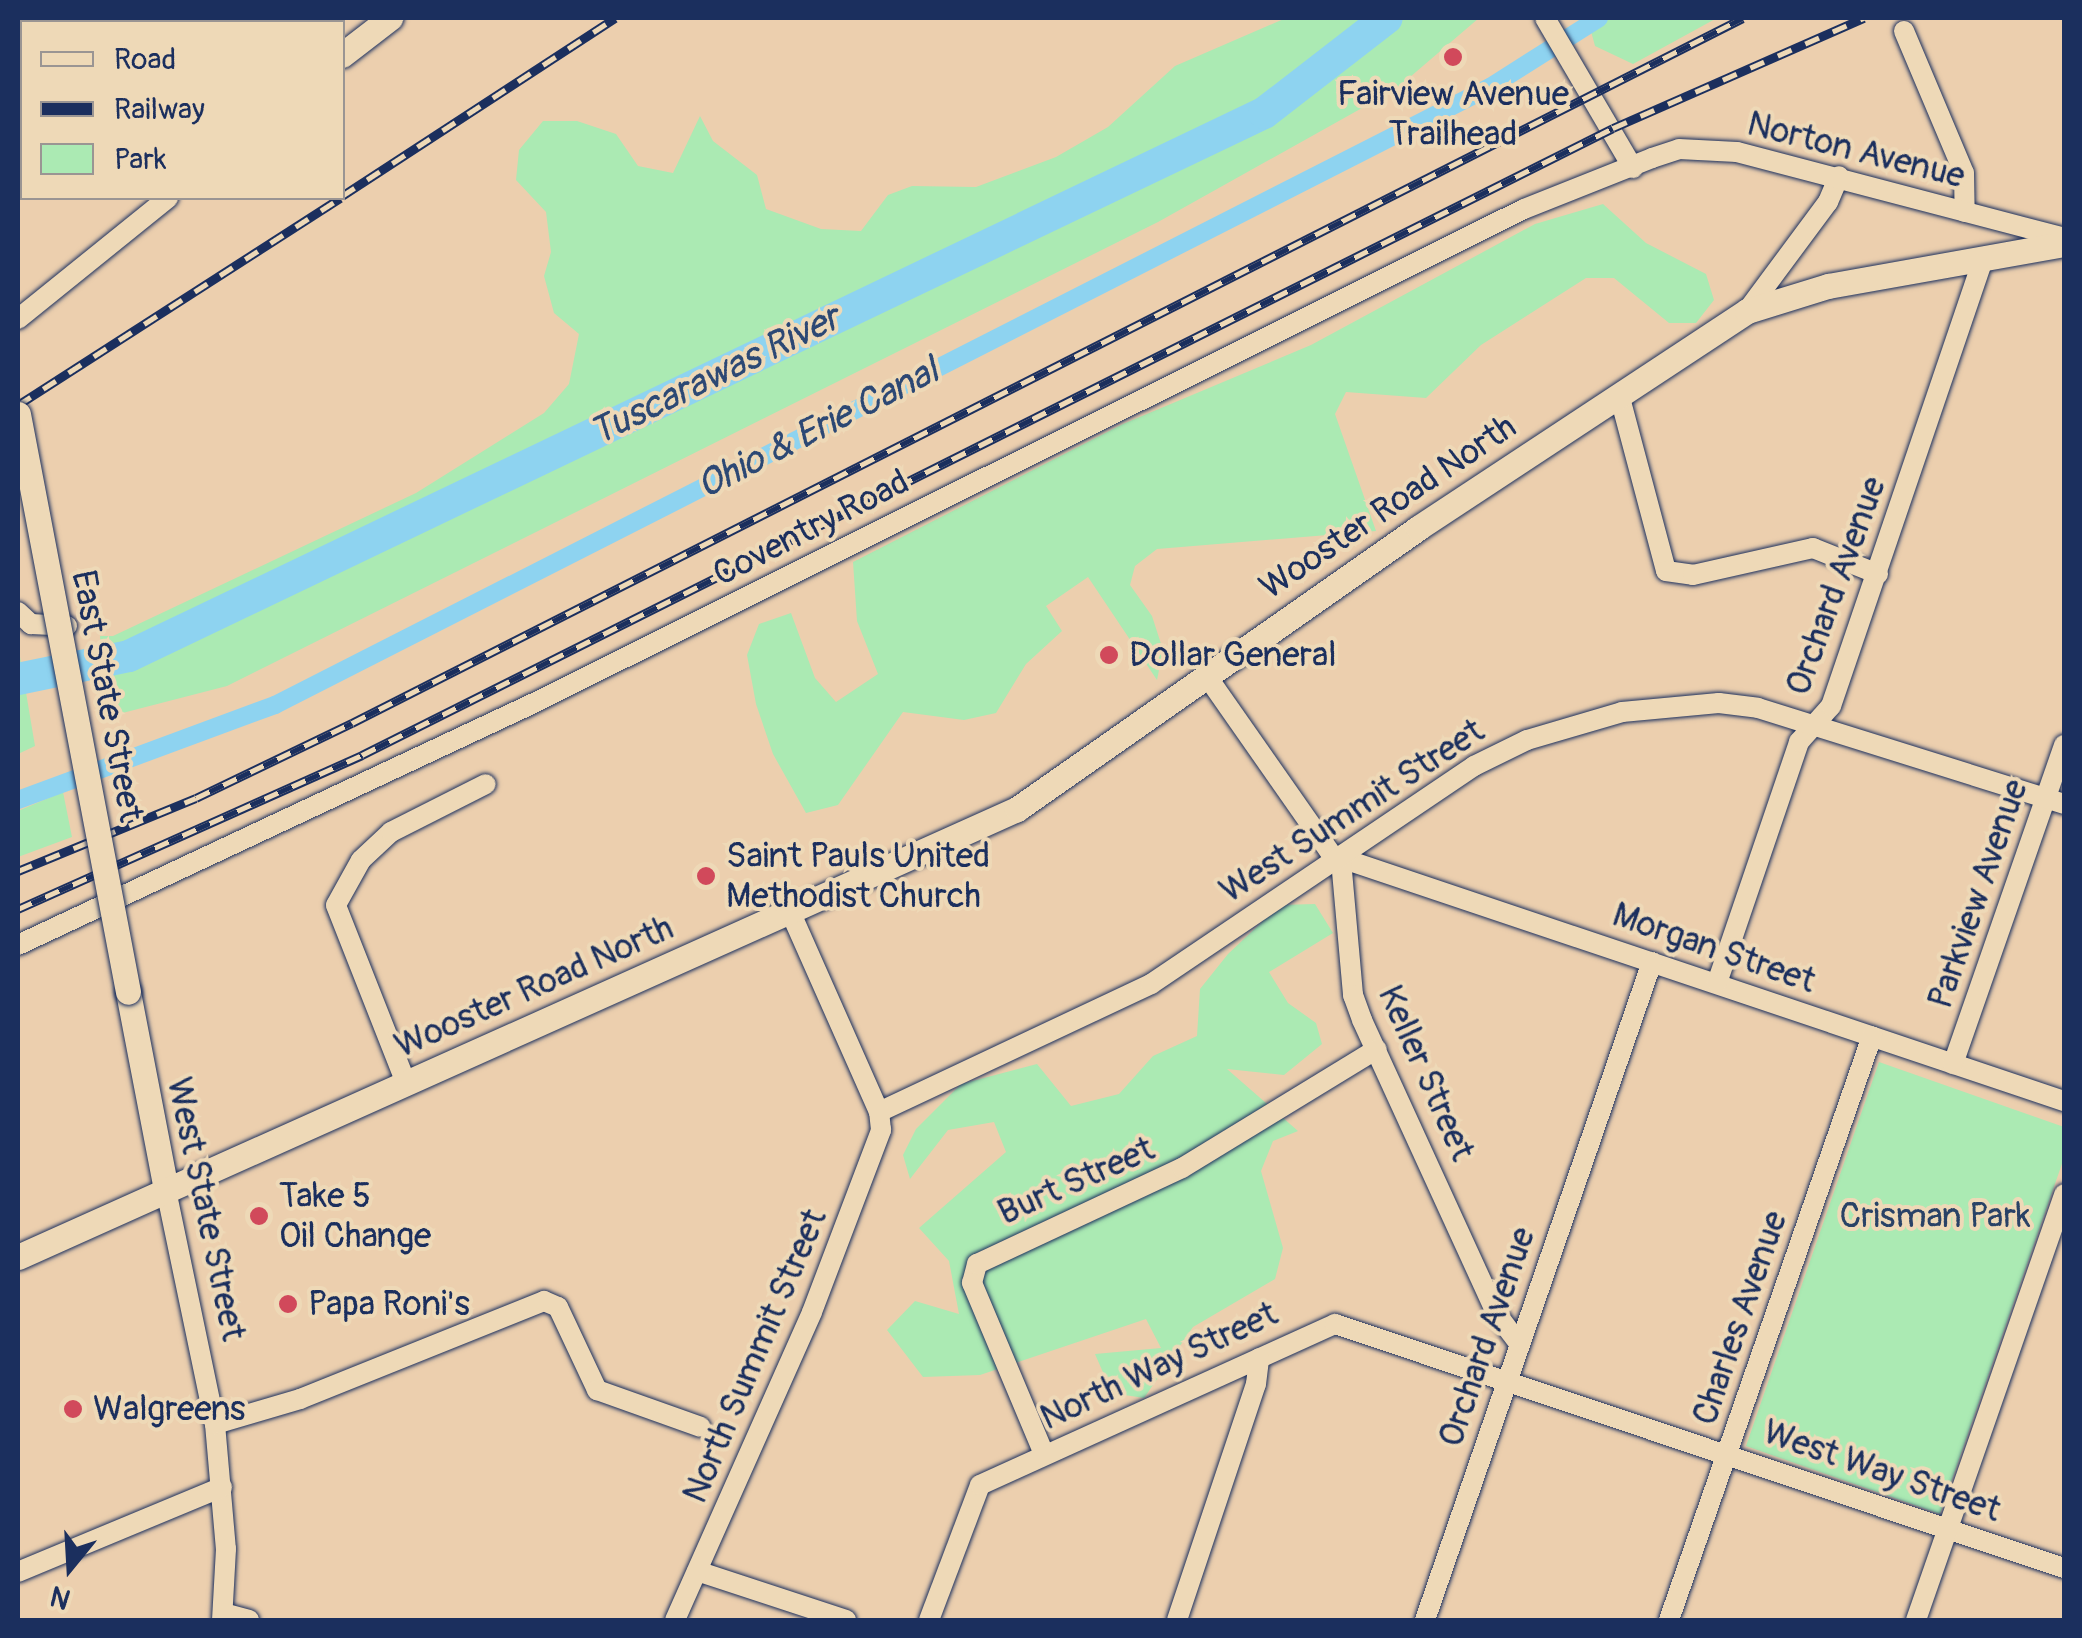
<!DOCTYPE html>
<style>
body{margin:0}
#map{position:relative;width:2082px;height:1638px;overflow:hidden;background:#eccfae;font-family:Pangolin,sans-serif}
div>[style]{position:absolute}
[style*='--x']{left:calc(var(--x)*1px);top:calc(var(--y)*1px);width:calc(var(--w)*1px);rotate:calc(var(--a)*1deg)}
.green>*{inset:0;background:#abeab3}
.canal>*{height:18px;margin:-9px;padding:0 9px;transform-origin:9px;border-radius:9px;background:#8ed3f0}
.river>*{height:32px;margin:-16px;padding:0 16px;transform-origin:16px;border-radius:16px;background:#8ed3f0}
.roads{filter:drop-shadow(0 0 2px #1b2f5e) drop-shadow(0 0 2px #1b2f5e)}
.minor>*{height:20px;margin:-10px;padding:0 10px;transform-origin:10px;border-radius:10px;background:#eed9b7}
.major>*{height:25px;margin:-12.5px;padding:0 12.5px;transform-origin:12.5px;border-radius:12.5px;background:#eed9b7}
.rail>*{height:9px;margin-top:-4.5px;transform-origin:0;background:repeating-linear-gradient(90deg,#eed9b7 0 15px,#1b2f5e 0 30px);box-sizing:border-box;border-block:2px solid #1b2f5e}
.bridges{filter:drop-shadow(0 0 2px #1b2f5e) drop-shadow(0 0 2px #1b2f5e)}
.major-bridge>*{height:25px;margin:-12.5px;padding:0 12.5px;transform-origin:12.5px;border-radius:12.5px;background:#eed9b7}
.dots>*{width:28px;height:28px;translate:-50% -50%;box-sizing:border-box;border:5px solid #eed9b7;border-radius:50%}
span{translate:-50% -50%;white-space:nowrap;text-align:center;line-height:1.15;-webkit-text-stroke:8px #eed9b7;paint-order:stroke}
.poi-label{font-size:35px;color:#1b2f5e}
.left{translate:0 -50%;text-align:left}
.street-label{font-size:35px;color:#1b2f5e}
.park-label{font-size:35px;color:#294266}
.water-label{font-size:38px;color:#2c4874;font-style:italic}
.frame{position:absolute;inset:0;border:20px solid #1b2f5e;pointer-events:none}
.legend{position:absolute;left:20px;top:20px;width:325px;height:180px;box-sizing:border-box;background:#eed9b7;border:2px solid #9a9593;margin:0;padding:12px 18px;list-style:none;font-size:30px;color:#1b2f5e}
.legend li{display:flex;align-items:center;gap:20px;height:50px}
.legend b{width:50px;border:2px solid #9a9593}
.north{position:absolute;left:20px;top:1518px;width:100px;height:100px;-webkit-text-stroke:8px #eed9b7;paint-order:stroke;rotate:198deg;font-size:28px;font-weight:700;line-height:40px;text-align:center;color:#1b2f5e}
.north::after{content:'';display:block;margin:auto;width:35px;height:45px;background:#1b2f5e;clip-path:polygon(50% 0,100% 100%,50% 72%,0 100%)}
</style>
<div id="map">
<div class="green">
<i style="clip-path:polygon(1286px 18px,1479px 18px,1396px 89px,1158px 222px,227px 686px,107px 717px,100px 636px,113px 636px,416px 493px,544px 413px,569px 384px,579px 334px,554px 313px,544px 276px,551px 252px,546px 212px,516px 180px,519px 150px,543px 121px,577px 121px,616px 134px,638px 166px,673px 173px,700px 116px,713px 141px,757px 175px,766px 209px,821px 229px,861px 231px,888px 195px,912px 186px,976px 187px,1056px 157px,1108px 127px,1175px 66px)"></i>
<i style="clip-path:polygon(1600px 18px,1717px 18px,1633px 64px,1595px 46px,1589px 24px)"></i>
<i style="clip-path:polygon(1603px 204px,1646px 243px,1706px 274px,1714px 300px,1696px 323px,1669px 323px,1614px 278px,1586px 278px,1481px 345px,1426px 398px,1346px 392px,1335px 414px,1376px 531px,1157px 549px,1135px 566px,1130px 585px,1152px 616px,1163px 650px,1157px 680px,1088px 577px,1046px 606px,1062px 631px,1026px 664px,996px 713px,964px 720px,903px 712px,838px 805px,806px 813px,773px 754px,756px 704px,747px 655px,759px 624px,791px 613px,815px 678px,836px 702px,878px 674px,857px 621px,853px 562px,1123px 424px,1311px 345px,1535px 224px)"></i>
<i style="clip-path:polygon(18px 645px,35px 746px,18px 754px)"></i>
<i style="clip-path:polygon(63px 792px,72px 837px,18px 857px,18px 811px)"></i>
<i style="clip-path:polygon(1315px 904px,1333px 933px,1269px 972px,1288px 1003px,1316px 1023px,1322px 1044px,1284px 1075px,1227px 1069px,1298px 1131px,1273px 1141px,1261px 1171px,1283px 1248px,1275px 1279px,1193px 1327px,1144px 1398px,1112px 1393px,1095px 1354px,1161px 1348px,1146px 1319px,980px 1375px,923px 1377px,887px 1330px,915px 1301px,959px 1314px,949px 1261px,919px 1228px,1006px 1152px,994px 1122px,948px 1130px,910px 1179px,903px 1155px,916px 1129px,961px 1084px,1037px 1064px,1071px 1106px,1119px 1094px,1153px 1056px,1197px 1036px,1200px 989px,1228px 954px,1280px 905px)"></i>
<i style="clip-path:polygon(1879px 1062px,2064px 1127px,2064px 1158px,1940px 1514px,1746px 1446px)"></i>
</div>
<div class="canal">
<i style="--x:18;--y:800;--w:274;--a:-20.3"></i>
<i style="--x:275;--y:705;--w:1363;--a:-26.96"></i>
<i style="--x:1490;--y:87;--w:129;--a:-32.3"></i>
</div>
<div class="river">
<i style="--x:18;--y:679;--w:113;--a:-11.7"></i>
<i style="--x:129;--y:656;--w:1258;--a:-25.57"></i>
<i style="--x:1264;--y:113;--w:155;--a:-37.7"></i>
</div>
<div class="roads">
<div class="minor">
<i style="--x:1545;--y:18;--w:174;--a:59.6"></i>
<i style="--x:1904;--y:31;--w:154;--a:67.1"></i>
<i style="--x:1964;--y:173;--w:39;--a:89"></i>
<i style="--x:1747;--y:311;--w:136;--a:-53.4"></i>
<i style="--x:1828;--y:202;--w:28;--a:-67"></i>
<i style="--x:18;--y:319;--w:193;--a:-38.9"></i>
<i style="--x:1619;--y:394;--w:183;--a:75.1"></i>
<i style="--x:1666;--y:571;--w:27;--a:8"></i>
<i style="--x:1693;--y:575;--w:123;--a:-12.7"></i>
<i style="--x:1813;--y:548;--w:70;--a:21.8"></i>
<i style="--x:18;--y:612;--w:18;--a:43"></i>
<i style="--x:31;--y:624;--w:36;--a:3"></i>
<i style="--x:1206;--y:675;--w:220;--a:55"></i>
<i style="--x:1332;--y:855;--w:772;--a:18.58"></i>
<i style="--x:1341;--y:860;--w:136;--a:84.9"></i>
<i style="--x:1353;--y:995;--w:27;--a:70"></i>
<i style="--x:1362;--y:1020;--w:322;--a:65.4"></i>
<i style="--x:1496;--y:1313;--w:39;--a:53"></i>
<i style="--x:18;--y:945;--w:572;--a:-25.13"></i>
<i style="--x:536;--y:702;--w:1104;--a:-26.52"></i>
<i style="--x:1524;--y:209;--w:138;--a:-21.7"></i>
<i style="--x:1652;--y:158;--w:28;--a:-18"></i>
<i style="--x:1679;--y:149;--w:58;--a:3"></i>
<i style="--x:1737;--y:152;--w:338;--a:14.7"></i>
<i style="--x:1717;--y:983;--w:255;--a:-71.2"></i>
<i style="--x:1799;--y:742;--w:48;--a:-48.4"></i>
<i style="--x:1831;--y:706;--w:474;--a:-71.2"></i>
<i style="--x:1953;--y:1064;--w:338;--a:-70.8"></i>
<i style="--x:406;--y:1083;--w:191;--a:-111.5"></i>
<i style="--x:336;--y:905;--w:51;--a:-60.9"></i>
<i style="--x:361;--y:860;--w:41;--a:-43"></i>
<i style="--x:391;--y:832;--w:106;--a:-26.8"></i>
<i style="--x:879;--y:1112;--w:301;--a:-25.2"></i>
<i style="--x:1151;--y:984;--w:390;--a:-34"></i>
<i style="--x:1474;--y:766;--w:59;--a:-26.1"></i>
<i style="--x:1527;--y:740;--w:99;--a:-16.4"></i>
<i style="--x:1622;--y:712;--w:97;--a:-5.3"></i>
<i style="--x:1719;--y:703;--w:39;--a:7"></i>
<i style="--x:1758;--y:708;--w:321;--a:17.4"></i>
<i style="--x:166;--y:1190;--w:239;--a:78.2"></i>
<i style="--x:215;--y:1424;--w:125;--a:85"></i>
<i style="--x:226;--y:1549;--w:71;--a:93.2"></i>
<i style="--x:215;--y:1424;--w:89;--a:-16.4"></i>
<i style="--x:300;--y:1399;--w:263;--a:-21.9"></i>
<i style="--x:544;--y:1301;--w:15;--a:23"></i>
<i style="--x:558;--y:1307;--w:92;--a:64.8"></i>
<i style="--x:597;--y:1390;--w:110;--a:19.6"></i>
<i style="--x:1044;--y:1454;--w:186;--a:-112.8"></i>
<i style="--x:972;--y:1283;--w:20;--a:-75"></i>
<i style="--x:977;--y:1264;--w:226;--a:-25.1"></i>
<i style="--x:1182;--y:1168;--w:228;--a:-31.4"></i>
<i style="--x:697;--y:1571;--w:157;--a:18.2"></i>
<i style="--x:18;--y:1572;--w:221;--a:-22.6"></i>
<i style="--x:223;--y:1613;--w:27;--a:15"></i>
<i style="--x:675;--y:1620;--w:337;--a:-66"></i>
<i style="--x:812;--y:1312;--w:195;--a:-69.2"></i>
<i style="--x:881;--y:1130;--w:18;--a:-96"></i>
<i style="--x:879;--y:1112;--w:220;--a:-113.9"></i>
<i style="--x:929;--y:1620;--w:144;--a:-69.3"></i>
<i style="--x:980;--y:1485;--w:390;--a:-24.4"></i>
<i style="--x:1335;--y:1324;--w:769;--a:18.51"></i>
<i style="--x:1177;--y:1620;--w:249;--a:-71.5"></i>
<i style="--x:1256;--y:1384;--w:26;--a:-83"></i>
<i style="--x:1425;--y:1620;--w:696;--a:-70.97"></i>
<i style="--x:1669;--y:1620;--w:618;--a:-70.83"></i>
<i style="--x:1916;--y:1620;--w:451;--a:-70.8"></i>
</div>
<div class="major">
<i style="--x:342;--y:55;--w:61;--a:-37.6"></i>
<i style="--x:18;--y:111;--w:4;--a:0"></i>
<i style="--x:18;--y:163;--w:6;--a:-51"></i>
<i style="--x:128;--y:992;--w:202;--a:79.1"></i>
<i style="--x:18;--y:1257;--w:1095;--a:-24.15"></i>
<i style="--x:1017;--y:809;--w:490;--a:-35"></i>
<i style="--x:1418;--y:528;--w:394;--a:-33.4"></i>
<i style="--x:1747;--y:311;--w:85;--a:-17.2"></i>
<i style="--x:1828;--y:286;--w:240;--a:-10.1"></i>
</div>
</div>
<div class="rail">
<i style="--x:342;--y:196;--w:326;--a:-33.1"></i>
<i style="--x:18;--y:405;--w:383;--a:-32.7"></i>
<i style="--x:18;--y:871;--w:192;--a:-22.3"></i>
<i style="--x:196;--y:798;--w:173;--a:-25.7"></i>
<i style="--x:352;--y:723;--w:1559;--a:-26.88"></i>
<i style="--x:18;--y:909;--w:377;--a:-24.1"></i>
<i style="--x:362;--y:755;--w:1399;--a:-26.62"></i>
<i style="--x:1613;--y:128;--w:274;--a:-23.7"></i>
</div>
<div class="bridges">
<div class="major-bridge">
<i style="--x:18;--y:414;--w:588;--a:79.22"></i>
</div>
</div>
<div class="dots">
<i style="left:1453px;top:57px;background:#d1495b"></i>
<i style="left:1109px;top:655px;background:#d1495b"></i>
<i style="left:706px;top:876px;background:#d1495b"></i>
<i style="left:259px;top:1216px;background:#d1495b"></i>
<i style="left:288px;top:1304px;background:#d1495b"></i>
<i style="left:73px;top:1409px;background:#d1495b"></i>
</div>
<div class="poi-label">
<span style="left:1453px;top:114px">Fairview Avenue<br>Trailhead</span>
<span class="left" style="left:1129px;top:655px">Dollar General</span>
<span class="left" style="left:726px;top:876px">Saint Pauls United<br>Methodist Church</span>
<span class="left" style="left:279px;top:1216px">Take 5<br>Oil Change</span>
<span class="left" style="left:308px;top:1304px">Papa Roni's</span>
<span class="left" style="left:93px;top:1409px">Walgreens</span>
</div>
<div class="street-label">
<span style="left:1856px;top:150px;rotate:14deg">Norton Avenue</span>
<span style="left:1388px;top:507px;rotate:-34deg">Wooster Road North</span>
<span style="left:811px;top:528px;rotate:-27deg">Coventry Road</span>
<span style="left:1836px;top:586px;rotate:-70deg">Orchard Avenue</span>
<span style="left:107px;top:696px;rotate:79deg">East State Street</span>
<span style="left:1352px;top:811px;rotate:-33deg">West Summit Street</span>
<span style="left:1978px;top:894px;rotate:-71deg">Parkview Avenue</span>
<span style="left:1714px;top:948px;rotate:19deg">Morgan Street</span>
<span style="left:534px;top:987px;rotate:-24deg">Wooster Road North</span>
<span style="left:1426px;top:1073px;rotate:66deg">Keller Street</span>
<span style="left:1076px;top:1181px;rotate:-24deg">Burt Street</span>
<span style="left:206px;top:1209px;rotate:78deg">West State Street</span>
<span style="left:1740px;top:1318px;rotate:-71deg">Charles Avenue</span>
<span style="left:1487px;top:1337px;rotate:-71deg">Orchard Avenue</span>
<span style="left:755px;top:1356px;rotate:-67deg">North Summit Street</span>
<span style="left:1159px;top:1366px;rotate:-25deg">North Way Street</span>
<span style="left:1882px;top:1471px;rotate:19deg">West Way Street</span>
</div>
<div class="park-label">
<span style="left:1935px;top:1216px">Crisman Park</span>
</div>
<div class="water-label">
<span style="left:715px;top:376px;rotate:-26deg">Tuscarawas River</span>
<span style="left:818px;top:429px;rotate:-27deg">Ohio &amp; Erie Canal</span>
</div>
<div class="frame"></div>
<ul class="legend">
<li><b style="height:12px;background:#eed9b7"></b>Road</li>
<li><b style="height:12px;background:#1b2f5e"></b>Railway</li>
<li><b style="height:28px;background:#abeab3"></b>Park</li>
</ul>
<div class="north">N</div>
</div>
